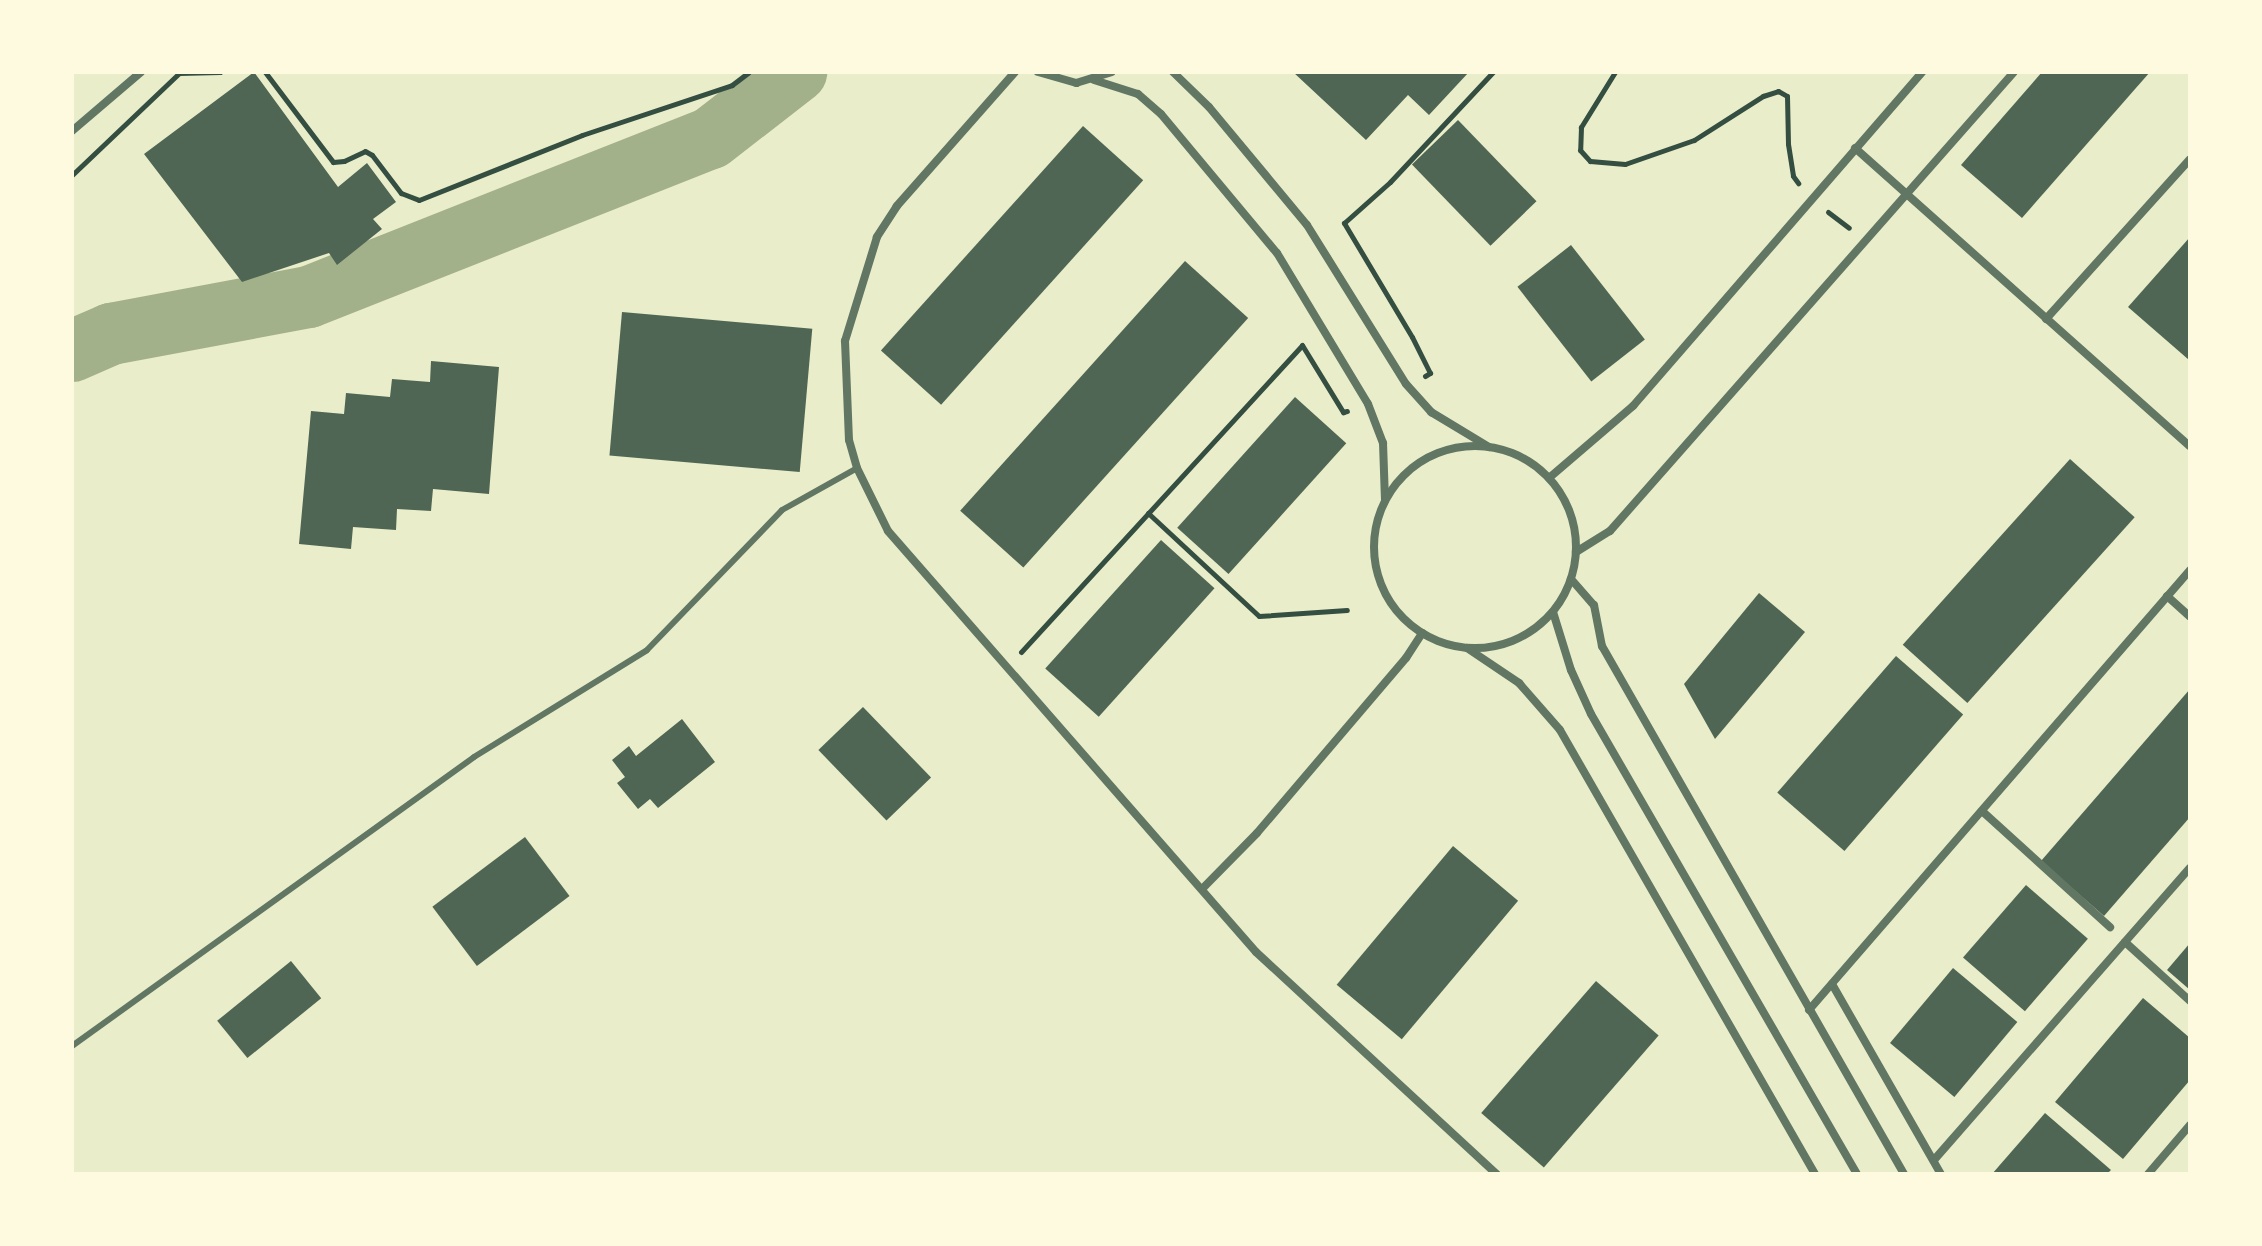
<!DOCTYPE html>
<style>
body{margin:0}
#map{position:relative;width:2262px;height:1246px;overflow:hidden;background:#e9edc9;font-family:"Source Sans 3",sans-serif}
div>[style]{position:absolute}
[style*='--x']{left:calc(var(--x)*1px);top:calc(var(--y)*1px);width:calc(var(--w)*1px);rotate:calc(var(--a)*1deg)}
.river>*{height:62px;margin:-31px;padding:0 31px;transform-origin:31px;border-radius:31px;background:#a3b18a}
.building>*{inset:0;background:#4f6655;transform-origin:0 0}
.path>*{height:5px;margin:-2.5px;padding:0 2.5px;transform-origin:2.5px;border-radius:2.5px;background:#344e41}
.service>*{height:6px;margin:-3px;padding:0 3px;transform-origin:3px;border-radius:3px;background:#617663}
.minor>*{height:8px;margin:-4px;padding:0 4px;transform-origin:4px;border-radius:4px;background:#617663}
.minor>.ring{margin:-4px;padding:0;box-sizing:content-box;background:none;border:8px solid #617663;border-radius:50%}
span{translate:-50% -50%;white-space:nowrap;text-align:center;line-height:1.15;-webkit-text-stroke:8px #fefae0;paint-order:stroke}
.frame{position:absolute;inset:0;border:74px solid #fefae0;pointer-events:none}
</style>
<div id="map">
<div class="river">
<i style="--x:72;--y:351;--w:43;--a:-23.6"></i>
<i style="--x:111;--y:334;--w:201;--a:-10.6"></i>
<i style="--x:309;--y:297;--w:432;--a:-21.6"></i>
<i style="--x:711;--y:138;--w:108;--a:-37.8"></i>
</div>
<div class="building">
<i style="clip-path:polygon(254px 72px,338px 187px,367px 163px,396px 202px,373px 219px,382px 229px,337px 265px,329px 253px,242px 282px,144px 154px)"></i>
<i style="clip-path:polygon(1293px 72px,1469px 72px,1429px 115px,1408px 95px,1366px 140px)"></i>
<i style="clip-path:polygon(2042px 72px,2150px 72px,2022px 218px,1961px 165px)"></i>
<i style="left:1458px;top:120px;width:113px;height:64px;rotate:46deg"></i>
<i style="left:1083px;top:126px;width:81px;height:302px;rotate:42deg"></i>
<i style="clip-path:polygon(2190px 237px,2190px 359px,2189px 360px,2128px 307px)"></i>
<i style="left:1571px;top:245px;width:120px;height:68px;rotate:52deg"></i>
<i style="left:1185px;top:261px;width:85px;height:336px;rotate:42deg"></i>
<i style="left:622px;top:312px;width:191px;height:144px;rotate:5deg"></i>
<i style="clip-path:polygon(431px 361px,499px 367px,489px 494px,433px 489px,431px 511px,397px 509px,396px 530px,353px 527px,351px 549px,299px 544px,311px 411px,344px 414px,346px 393px,390px 397px,392px 379px,430px 382px)"></i>
<i style="left:1295px;top:397px;width:69px;height:176px;rotate:42deg"></i>
<i style="left:2070px;top:459px;width:87px;height:250px;rotate:42deg"></i>
<i style="left:1161px;top:540px;width:72px;height:173px;rotate:42deg"></i>
<i style="clip-path:polygon(1759px 593px,1805px 632px,1715px 739px,1684px 684px)"></i>
<i style="left:1896px;top:656px;width:89px;height:181px;rotate:41deg"></i>
<i style="clip-path:polygon(2190px 689px,2190px 817px,2104px 916px,2041px 861px)"></i>
<i style="left:863px;top:707px;width:98px;height:62px;rotate:46deg"></i>
<i style="clip-path:polygon(682px 719px,715px 762px,658px 808px,650px 799px,638px 809px,617px 783px,625px 777px,612px 760px,629px 746px,636px 756px)"></i>
<i style="left:525px;top:837px;width:74px;height:116px;rotate:53deg"></i>
<i style="left:1453px;top:846px;width:85px;height:181px;rotate:40deg"></i>
<i style="left:2026px;top:885px;width:82px;height:96px;rotate:41deg"></i>
<i style="clip-path:polygon(2190px 943px,2190px 990px,2167px 970px)"></i>
<i style="left:291px;top:961px;width:48px;height:95px;rotate:51deg"></i>
<i style="left:1953px;top:968px;width:84px;height:98px;rotate:40deg"></i>
<i style="left:1596px;top:981px;width:83px;height:175px;rotate:41deg"></i>
<i style="clip-path:polygon(2143px 998px,2190px 1038px,2190px 1080px,2123px 1159px,2055px 1102px)"></i>
<i style="clip-path:polygon(2045px 1113px,2111px 1170px,2107px 1174px,1992px 1174px)"></i>
</div>
<div class="path">
<i style="--x:265;--y:72;--w:113;--a:52.9"></i>
<i style="--x:333;--y:162;--w:11;--a:-5"></i>
<i style="--x:344;--y:161;--w:23;--a:-25"></i>
<i style="--x:365;--y:151;--w:8;--a:30"></i>
<i style="--x:372;--y:155;--w:48;--a:52.7"></i>
<i style="--x:401;--y:193;--w:19;--a:21"></i>
<i style="--x:419;--y:200;--w:175;--a:-21.7"></i>
<i style="--x:582;--y:135;--w:158;--a:-18.4"></i>
<i style="--x:732;--y:85;--w:21;--a:-37"></i>
<i style="--x:1615;--y:72;--w:65;--a:121.7"></i>
<i style="--x:1581;--y:127;--w:23;--a:92"></i>
<i style="--x:1580;--y:150;--w:15;--a:48"></i>
<i style="--x:1590;--y:161;--w:35;--a:5"></i>
<i style="--x:1625;--y:164;--w:73;--a:-19.2"></i>
<i style="--x:1694;--y:140;--w:82;--a:-32.5"></i>
<i style="--x:1763;--y:96;--w:16;--a:-18"></i>
<i style="--x:1778;--y:91;--w:10;--a:29"></i>
<i style="--x:1787;--y:96;--w:48;--a:88.8"></i>
<i style="--x:1788;--y:144;--w:32;--a:81"></i>
<i style="--x:1793;--y:176;--w:9;--a:54"></i>
<i style="--x:72;--y:175;--w:148;--a:-43.6"></i>
<i style="--x:179;--y:73;--w:41;--a:-1.4"></i>
<i style="--x:1828;--y:212;--w:26;--a:37"></i>
<i style="--x:1425;--y:376;--w:6;--a:-31"></i>
<i style="--x:1430;--y:373;--w:40;--a:-116.6"></i>
<i style="--x:1412;--y:337;--w:133;--a:-120.8"></i>
<i style="--x:1344;--y:223;--w:62;--a:-41.7"></i>
<i style="--x:1390;--y:182;--w:151;--a:-46.9"></i>
<i style="--x:1148;--y:513;--w:151;--a:42.9"></i>
<i style="--x:1259;--y:616;--w:88;--a:-3.9"></i>
<i style="--x:1021;--y:652;--w:416;--a:-47.5"></i>
<i style="--x:1302;--y:345;--w:79;--a:58.5"></i>
<i style="--x:1343;--y:412;--w:4;--a:-14"></i>
</div>
<div class="service">
<i style="--x:72;--y:1046;--w:495;--a:-35.7"></i>
<i style="--x:474;--y:757;--w:203;--a:-31.7"></i>
<i style="--x:647;--y:650;--w:194;--a:-46"></i>
<i style="--x:782;--y:510;--w:86;--a:-29.2"></i>
</div>
<div class="minor">
<i style="--x:1015;--y:72;--w:179;--a:131.4"></i>
<i style="--x:897;--y:206;--w:37;--a:123"></i>
<i style="--x:877;--y:237;--w:109;--a:107.1"></i>
<i style="--x:845;--y:341;--w:99;--a:87.7"></i>
<i style="--x:849;--y:440;--w:29;--a:74"></i>
<i style="--x:857;--y:468;--w:70;--a:63.8"></i>
<i style="--x:888;--y:531;--w:559;--a:48.84"></i>
<i style="--x:1256;--y:952;--w:328;--a:42.7"></i>
<i style="--x:1038;--y:72;--w:40;--a:16"></i>
<i style="--x:1076;--y:83;--w:37;--a:-17"></i>
<i style="--x:1173;--y:72;--w:50;--a:44.2"></i>
<i style="--x:1209;--y:107;--w:153;--a:50.3"></i>
<i style="--x:1307;--y:225;--w:187;--a:58.1"></i>
<i style="--x:1406;--y:384;--w:38;--a:48"></i>
<i style="--x:1431;--y:412;--w:68;--a:31.1"></i>
<i style="--x:1094;--y:80;--w:46;--a:17.7"></i>
<i style="--x:1138;--y:94;--w:30;--a:41"></i>
<i style="--x:1161;--y:114;--w:181;--a:50.2"></i>
<i style="--x:1277;--y:253;--w:176;--a:58.9"></i>
<i style="--x:1368;--y:404;--w:42;--a:69"></i>
<i style="--x:1383;--y:443;--w:56;--a:88"></i>
<i style="--x:72;--y:131;--w:91;--a:-40.5"></i>
<i style="--x:1855;--y:148;--w:448;--a:41.7"></i>
<i style="--x:2046;--y:319;--w:215;--a:-48"></i>
<i class="ring" style="left:1374px;top:446px;width:194px;height:194px"></i>
<i style="--x:1549;--y:478;--w:111;--a:-40.6"></i>
<i style="--x:1633;--y:406;--w:442;--a:-49.1"></i>
<i style="--x:1576;--y:552;--w:40;--a:-32"></i>
<i style="--x:1610;--y:531;--w:611;--a:-48.65"></i>
<i style="--x:1571;--y:579;--w:35;--a:49"></i>
<i style="--x:1594;--y:605;--w:42;--a:79"></i>
<i style="--x:1602;--y:646;--w:608;--a:60.23"></i>
<i style="--x:2167;--y:596;--w:31;--a:42"></i>
<i style="--x:1553;--y:612;--w:61;--a:72.8"></i>
<i style="--x:1571;--y:670;--w:48;--a:65.6"></i>
<i style="--x:1591;--y:714;--w:531;--a:59.96"></i>
<i style="--x:1467;--y:648;--w:63;--a:33.9"></i>
<i style="--x:1519;--y:683;--w:62;--a:48.9"></i>
<i style="--x:1560;--y:730;--w:512;--a:60.13"></i>
<i style="--x:1982;--y:811;--w:173;--a:42.2"></i>
<i style="--x:1203;--y:888;--w:77;--a:-45.5"></i>
<i style="--x:1257;--y:833;--w:230;--a:-49.6"></i>
<i style="--x:1406;--y:658;--w:30;--a:-57"></i>
<i style="--x:2125;--y:942;--w:88;--a:42.2"></i>
<i style="--x:1832;--y:984;--w:219;--a:60.2"></i>
<i style="--x:1809;--y:1010;--w:582;--a:-49.11"></i>
<i style="--x:1934;--y:1160;--w:388;--a:-48.8"></i>
<i style="--x:2148;--y:1174;--w:65;--a:-49.4"></i>
</div>
<div class="frame"></div>
</div>
